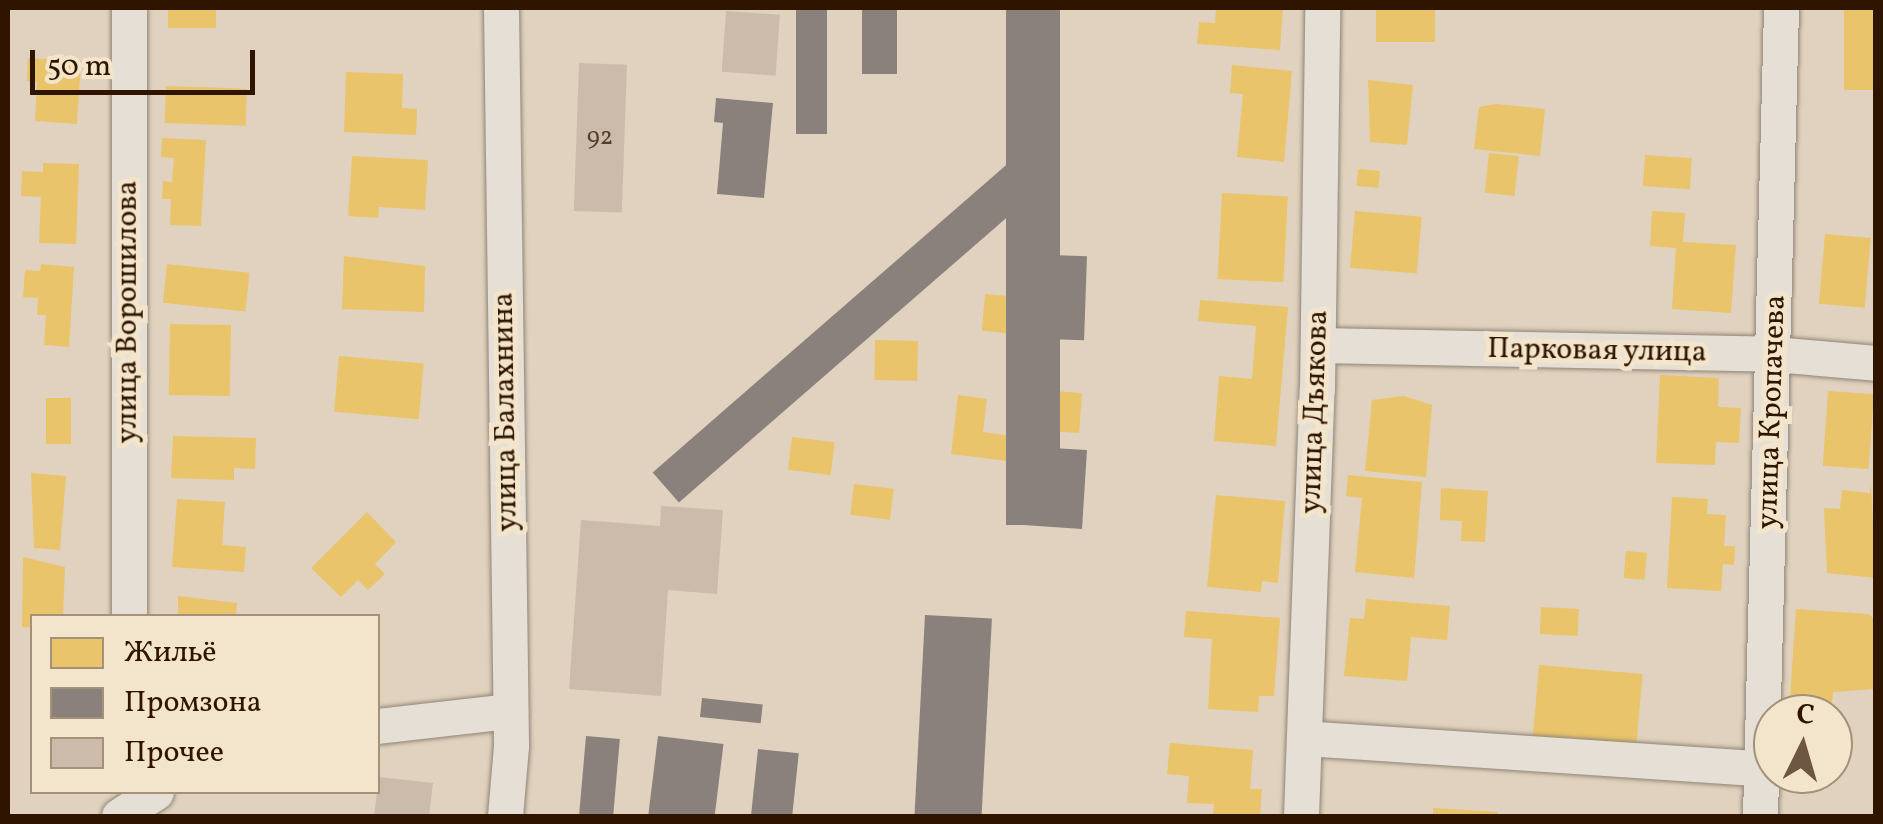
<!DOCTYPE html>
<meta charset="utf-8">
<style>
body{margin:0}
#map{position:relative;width:1883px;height:824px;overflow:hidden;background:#e0d2be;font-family:Vollkorn,serif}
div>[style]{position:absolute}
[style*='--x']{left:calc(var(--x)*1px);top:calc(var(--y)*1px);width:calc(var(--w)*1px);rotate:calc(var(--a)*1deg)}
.homes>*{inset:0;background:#e9c46a;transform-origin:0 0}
.industry>*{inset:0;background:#8a817c;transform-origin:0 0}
.building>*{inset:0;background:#ccbaab;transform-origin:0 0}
.roads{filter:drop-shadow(0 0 2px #908476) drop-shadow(0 0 2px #908476)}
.minor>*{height:35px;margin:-17.5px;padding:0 17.5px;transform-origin:17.5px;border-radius:17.5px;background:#e5dfd5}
span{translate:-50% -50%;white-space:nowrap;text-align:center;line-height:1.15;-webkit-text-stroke:10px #f3e4cc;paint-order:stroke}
.number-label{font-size:25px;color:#563e2b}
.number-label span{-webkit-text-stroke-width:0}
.street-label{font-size:30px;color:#2f1500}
.frame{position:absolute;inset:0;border:10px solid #2f1500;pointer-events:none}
.legend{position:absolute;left:30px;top:614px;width:350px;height:180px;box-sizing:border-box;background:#f3e4cc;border:2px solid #a5917a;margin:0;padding:12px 18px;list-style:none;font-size:30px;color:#2f1500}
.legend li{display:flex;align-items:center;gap:20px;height:50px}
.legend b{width:50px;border:2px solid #a5917a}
.north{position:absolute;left:1753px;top:694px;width:100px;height:100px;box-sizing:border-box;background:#f3e4cc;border:2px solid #a5917a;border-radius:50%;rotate:5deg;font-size:28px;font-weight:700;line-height:40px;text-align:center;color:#2f1500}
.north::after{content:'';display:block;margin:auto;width:35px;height:45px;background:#6d5742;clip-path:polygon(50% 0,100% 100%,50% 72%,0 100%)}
.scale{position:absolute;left:30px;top:50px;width:225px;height:45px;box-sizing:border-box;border:5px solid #2f1500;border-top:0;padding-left:12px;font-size:30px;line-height:35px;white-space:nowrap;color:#2f1500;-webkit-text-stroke:8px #f3e4cc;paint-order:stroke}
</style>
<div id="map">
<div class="homes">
<i style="left:168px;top:8px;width:48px;height:20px"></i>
<i style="clip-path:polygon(1216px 8px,1283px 8px,1280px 50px,1197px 44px,1199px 22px,1215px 23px)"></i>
<i style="left:1376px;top:8px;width:59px;height:34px"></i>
<i style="left:1844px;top:8px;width:32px;height:82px"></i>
<i style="clip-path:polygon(28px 58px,81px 61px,77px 124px,35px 121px,37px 82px,27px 81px)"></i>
<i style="clip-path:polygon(1232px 65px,1292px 71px,1284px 162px,1237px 157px,1243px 94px,1230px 93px)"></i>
<i style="clip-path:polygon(346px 72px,403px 74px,402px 108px,417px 109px,416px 135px,344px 132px)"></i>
<i style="clip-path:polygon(1368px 80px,1413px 85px,1407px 145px,1370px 142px)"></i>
<i style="left:166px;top:86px;width:81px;height:37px;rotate:2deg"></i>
<i style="clip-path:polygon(1496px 104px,1545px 109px,1540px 156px,1474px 149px,1479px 107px)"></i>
<i style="clip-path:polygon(162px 138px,206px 140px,201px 226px,170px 225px,171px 199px,162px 199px,163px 181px,172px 182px,174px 158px,161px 157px)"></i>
<i style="left:1489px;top:153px;width:30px;height:40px;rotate:6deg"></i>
<i style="left:1645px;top:155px;width:47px;height:31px;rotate:4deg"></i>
<i style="clip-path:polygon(352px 156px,428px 160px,425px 210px,379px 207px,378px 218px,348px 216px)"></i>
<i style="clip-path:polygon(43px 163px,79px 164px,76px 244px,39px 243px,41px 197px,21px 196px,22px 171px,43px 172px)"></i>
<i style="left:1358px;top:169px;width:22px;height:17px;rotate:5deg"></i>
<i style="left:1222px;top:193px;width:66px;height:86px;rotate:3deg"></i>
<i style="left:1355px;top:211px;width:67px;height:57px;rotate:5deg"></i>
<i style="clip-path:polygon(1652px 211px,1685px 213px,1683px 242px,1736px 245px,1731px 313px,1672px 309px,1676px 248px,1650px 246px)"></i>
<i style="left:1825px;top:234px;width:46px;height:70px;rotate:5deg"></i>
<i style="clip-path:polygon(344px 256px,425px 266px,424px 312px,342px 309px)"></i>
<i style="clip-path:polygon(41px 264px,74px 267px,69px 347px,44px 345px,46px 315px,37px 315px,38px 298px,23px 297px,25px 270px,40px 271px)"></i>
<i style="left:167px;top:264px;width:83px;height:39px;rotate:6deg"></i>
<i style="left:985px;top:294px;width:32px;height:37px;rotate:5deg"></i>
<i style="clip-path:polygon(1200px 300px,1288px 307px,1276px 446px,1214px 441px,1219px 376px,1252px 379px,1256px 326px,1198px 321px)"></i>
<i style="left:170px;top:324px;width:61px;height:71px;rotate:1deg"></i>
<i style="left:875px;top:340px;width:43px;height:40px;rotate:1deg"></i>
<i style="left:339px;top:356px;width:85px;height:56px;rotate:5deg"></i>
<i style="clip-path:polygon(1660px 375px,1719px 378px,1718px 407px,1741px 408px,1739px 443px,1716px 442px,1715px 465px,1656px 463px)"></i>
<i style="left:1052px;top:391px;width:30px;height:40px;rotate:4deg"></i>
<i style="left:1828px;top:391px;width:46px;height:75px;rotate:4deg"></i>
<i style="clip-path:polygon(958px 395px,987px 399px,983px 432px,1018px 437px,1015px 462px,951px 454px)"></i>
<i style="clip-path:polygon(1404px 396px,1432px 405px,1426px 477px,1365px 471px,1372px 400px)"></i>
<i style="left:46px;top:398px;width:25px;height:46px"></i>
<i style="clip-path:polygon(173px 436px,256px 438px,255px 469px,234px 468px,234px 480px,171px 478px)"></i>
<i style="left:792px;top:437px;width:43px;height:33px;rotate:7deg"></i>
<i style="clip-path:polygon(31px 473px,66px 476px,60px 550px,34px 548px)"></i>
<i style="clip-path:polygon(1348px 475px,1422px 482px,1414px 578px,1355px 572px,1362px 498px,1346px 496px)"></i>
<i style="left:854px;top:484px;width:40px;height:31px;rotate:7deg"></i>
<i style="clip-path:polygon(1871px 484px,1876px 578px,1827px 573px,1824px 508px,1840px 509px,1842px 490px,1870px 493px)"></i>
<i style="clip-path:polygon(1441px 488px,1488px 491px,1485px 542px,1461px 541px,1462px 521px,1440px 520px)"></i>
<i style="clip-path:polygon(1216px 495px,1285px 501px,1278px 583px,1262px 581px,1261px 592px,1207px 587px)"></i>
<i style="clip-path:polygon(1672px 497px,1708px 499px,1707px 514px,1726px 515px,1724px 546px,1735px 546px,1734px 565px,1723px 564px,1721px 591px,1667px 588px)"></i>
<i style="clip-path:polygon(177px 499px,225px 502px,222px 545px,246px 547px,244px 572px,172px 567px)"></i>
<i style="clip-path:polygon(367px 512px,396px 542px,375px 564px,385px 574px,368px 590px,358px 580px,341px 597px,311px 568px)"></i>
<i style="left:1626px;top:551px;width:21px;height:27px;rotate:5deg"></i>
<i style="clip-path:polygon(23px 557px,65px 567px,63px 616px,32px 616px,32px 627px,22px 627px)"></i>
<i style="clip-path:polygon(178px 596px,237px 603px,236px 616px,178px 616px)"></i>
<i style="clip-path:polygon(1366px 599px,1450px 606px,1447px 640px,1411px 637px,1407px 681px,1344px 676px,1350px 618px,1364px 619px)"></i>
<i style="left:1541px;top:607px;width:38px;height:27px;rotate:3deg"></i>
<i style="clip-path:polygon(1796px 609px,1869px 614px,1876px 621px,1876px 689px,1833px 692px,1831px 714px,1789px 712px)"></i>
<i style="clip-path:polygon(1186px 611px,1280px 618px,1274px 696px,1259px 696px,1258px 712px,1208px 709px,1212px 639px,1184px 637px)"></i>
<i style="left:1539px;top:665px;width:104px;height:71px;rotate:5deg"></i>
<i style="clip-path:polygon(1170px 743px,1253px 750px,1250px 789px,1262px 789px,1260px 816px,1213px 816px,1214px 804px,1187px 803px,1189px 776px,1167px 774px)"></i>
<i style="clip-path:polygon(1433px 808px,1498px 812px,1498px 816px,1433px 816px)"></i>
</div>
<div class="industry">
<i style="left:796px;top:8px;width:31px;height:126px"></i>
<i style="left:862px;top:8px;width:35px;height:66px"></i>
<i style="left:1006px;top:8px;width:54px;height:517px"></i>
<i style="clip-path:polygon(716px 98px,773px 103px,764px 198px,717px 194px,723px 123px,714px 122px)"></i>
<i style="left:1027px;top:147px;width:40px;height:496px;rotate:49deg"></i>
<i style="left:1051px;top:255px;width:36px;height:84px;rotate:2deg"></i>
<i style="clip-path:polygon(1052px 448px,1087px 450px,1082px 529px,1007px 524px,1010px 485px,1049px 487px)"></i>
<i style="left:925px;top:615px;width:67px;height:201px;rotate:3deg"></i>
<i style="left:702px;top:698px;width:61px;height:19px;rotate:6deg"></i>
<i style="left:586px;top:736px;width:34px;height:81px;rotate:5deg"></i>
<i style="left:658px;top:736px;width:66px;height:81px;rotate:7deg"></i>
<i style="left:758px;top:749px;width:41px;height:67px;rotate:6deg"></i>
</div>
<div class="building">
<i style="left:726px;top:11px;width:54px;height:61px;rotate:4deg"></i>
<i style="left:579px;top:63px;width:48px;height:148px;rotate:2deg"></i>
<i style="clip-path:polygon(661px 506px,723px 510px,717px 594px,668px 590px,661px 696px,569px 689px,581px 520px,660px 526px)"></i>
<i style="clip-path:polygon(379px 777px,433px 783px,429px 816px,374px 816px)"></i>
</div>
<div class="roads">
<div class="minor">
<i style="--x:129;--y:8;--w:608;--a:90"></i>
<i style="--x:501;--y:8;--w:738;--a:89.22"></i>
<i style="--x:511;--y:746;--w:70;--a:94.9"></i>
<i style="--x:1318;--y:345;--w:456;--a:1.1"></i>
<i style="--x:1774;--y:354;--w:102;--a:5"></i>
<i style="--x:378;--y:726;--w:133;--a:-6.5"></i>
<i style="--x:1304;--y:738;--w:457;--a:3.8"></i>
<i style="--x:119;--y:816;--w:44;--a:-33"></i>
<i style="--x:1301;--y:816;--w:427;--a:-87.9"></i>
<i style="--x:1317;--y:389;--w:381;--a:-89.2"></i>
<i style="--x:1760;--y:816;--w:808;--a:-88.51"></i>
</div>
</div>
<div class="number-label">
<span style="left:600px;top:138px">92</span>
</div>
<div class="street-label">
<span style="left:128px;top:312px;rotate:-90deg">улица Ворошилова</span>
<span style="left:1597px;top:351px;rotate:1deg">Парковая улица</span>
<span style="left:506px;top:412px;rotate:-91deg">улица Балахнина</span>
<span style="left:1315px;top:412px;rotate:-88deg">улица Дъякова</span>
<span style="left:1772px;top:412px;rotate:-88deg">улица Кропачева</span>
</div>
<div class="frame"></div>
<ul class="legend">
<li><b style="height:28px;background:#e9c46a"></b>Жильё</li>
<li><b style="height:28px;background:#8a817c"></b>Промзона</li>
<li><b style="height:28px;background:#ccbaab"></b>Прочее</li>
</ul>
<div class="north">С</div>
<div class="scale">50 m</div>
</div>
